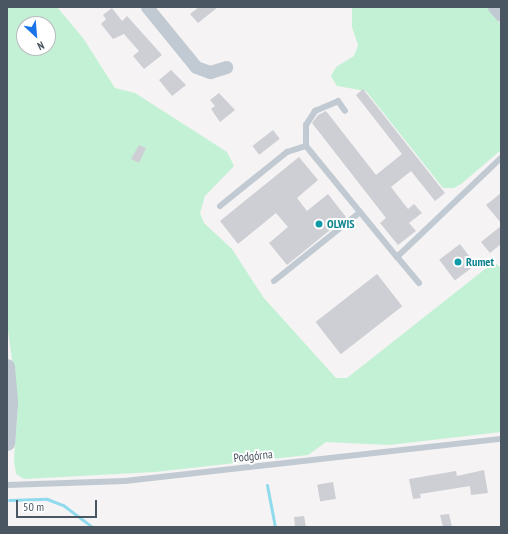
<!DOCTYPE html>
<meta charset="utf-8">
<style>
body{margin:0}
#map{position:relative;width:508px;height:534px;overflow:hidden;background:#f5f3f3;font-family:"PT Sans Narrow",sans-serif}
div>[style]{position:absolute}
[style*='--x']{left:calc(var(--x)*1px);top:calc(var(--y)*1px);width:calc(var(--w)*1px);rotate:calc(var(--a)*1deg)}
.green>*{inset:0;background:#c3f1d5}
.stream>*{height:3px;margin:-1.5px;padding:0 1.5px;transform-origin:1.5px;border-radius:1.5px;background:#90daee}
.building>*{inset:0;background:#cdcfd5;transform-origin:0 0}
.service>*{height:6px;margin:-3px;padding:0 3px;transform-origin:3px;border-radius:3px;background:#c1cad2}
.minor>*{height:13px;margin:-6.5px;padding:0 6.5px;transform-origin:6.5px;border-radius:6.5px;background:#c1cad2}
.tertiary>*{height:16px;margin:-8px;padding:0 8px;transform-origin:8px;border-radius:8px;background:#c1cad2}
.dots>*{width:11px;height:11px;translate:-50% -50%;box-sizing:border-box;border:2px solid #fff;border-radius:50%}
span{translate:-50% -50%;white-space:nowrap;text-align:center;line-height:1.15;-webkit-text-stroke:4px #fff;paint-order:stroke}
.culture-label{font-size:12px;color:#0d838f;font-weight:700}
.left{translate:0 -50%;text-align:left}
.street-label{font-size:12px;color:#4a5661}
.frame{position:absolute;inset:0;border:8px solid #4a5661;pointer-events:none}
.north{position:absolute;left:16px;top:16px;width:40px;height:40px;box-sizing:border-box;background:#fff;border:1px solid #b7bbc0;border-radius:50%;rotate:154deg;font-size:11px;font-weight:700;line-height:16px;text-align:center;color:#4a5661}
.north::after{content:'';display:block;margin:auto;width:14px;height:18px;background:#1a73e8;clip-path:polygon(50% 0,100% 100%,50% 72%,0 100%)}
.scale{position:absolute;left:16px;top:500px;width:81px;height:18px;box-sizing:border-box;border:2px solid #4a5661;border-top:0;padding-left:5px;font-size:12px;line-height:14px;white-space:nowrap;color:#4a5661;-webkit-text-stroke:3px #fff;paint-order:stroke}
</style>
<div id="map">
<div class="green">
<i style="clip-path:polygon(evenodd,7px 7px,57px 7px,83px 38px,115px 88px,135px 93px,227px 152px,234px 166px,205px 196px,200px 213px,204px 223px,232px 249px,263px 297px,336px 378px,347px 378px,494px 262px,501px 268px,501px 432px,389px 445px,326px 442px,308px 455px,155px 472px,24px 479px,16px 474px,14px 460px,18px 404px,7px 323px,7px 7px,24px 24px,48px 24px,48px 48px,24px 48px,24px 24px)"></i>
<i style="clip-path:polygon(352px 7px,487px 7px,501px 25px,501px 150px,461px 184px,454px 188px,443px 188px,366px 91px,337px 86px,331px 76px,336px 67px,354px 56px,358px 45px,352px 27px)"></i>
</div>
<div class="stream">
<i style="--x:267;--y:485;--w:43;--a:79.2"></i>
<i style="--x:9;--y:500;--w:38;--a:-2"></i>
<i style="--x:47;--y:499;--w:17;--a:21"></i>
<i style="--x:63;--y:505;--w:36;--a:37"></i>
</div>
<div class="building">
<i style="clip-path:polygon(199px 7px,218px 7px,198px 23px,190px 14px)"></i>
<i style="clip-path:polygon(112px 8px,122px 21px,127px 16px,162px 55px,144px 69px,133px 56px,139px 51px,124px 34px,113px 39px,101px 24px,106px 19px,103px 15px)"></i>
<i style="clip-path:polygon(171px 70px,186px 85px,172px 96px,159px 80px)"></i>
<i style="clip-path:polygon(363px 89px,445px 193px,435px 201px,411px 171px,391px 187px,408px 209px,414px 204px,422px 213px,409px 223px,416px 231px,398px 245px,380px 223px,386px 218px,312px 123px,318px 115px,326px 111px,376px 175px,402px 154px,356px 95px)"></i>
<i style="clip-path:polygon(219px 93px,235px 110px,220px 122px,211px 109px,215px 106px,210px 100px)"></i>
<i style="left:273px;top:130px;width:11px;height:26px;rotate:52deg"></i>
<i style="clip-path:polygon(139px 145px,146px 148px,139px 163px,131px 159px)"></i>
<i style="clip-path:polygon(299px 157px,318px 180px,297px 198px,307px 211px,328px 194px,346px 217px,287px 265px,269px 243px,288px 227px,276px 213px,238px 244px,220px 221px)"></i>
<i style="clip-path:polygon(501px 193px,501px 223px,486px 205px)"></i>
<i style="clip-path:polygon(501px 226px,501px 244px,490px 253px,481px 242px)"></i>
<i style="left:460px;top:244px;width:26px;height:26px;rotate:53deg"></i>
<i style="left:377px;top:274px;width:41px;height:78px;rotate:52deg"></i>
<i style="clip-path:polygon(484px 470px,488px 493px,471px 495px,470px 486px,420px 494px,421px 498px,413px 499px,409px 479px,456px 471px,457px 476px)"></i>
<i style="left:333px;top:482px;width:17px;height:16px;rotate:80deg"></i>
<i style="clip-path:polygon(449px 514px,452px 527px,443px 527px,440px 515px)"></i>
<i style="clip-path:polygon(304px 516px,306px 527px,295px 527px,294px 517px)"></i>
</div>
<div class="service">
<i style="--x:306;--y:146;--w:21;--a:-90"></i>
<i style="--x:306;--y:125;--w:17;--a:-57"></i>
<i style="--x:315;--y:111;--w:25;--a:-23"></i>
<i style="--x:338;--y:101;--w:12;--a:55"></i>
<i style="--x:220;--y:206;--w:86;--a:-38.9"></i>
<i style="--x:287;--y:152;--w:20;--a:-18"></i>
<i style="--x:306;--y:146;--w:144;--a:50.7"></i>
<i style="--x:274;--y:281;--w:110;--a:-38.7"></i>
<i style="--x:419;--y:283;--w:34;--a:-130"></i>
<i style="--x:397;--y:257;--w:144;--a:-43.6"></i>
<i style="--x:7;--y:485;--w:118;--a:-1.9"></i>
<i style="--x:125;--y:481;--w:378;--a:-6.4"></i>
</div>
<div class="minor">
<i style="--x:147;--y:7;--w:77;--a:50.8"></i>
<i style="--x:196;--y:67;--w:15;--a:20"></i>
<i style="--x:210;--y:72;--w:17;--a:-17"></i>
<i style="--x:494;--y:7;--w:11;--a:49"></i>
</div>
<div class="tertiary">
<i style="--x:7;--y:367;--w:37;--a:85"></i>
<i style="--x:10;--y:404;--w:39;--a:94"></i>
</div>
<div class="dots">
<i style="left:319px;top:224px;background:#0f9aa8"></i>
<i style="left:458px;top:262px;background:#0f9aa8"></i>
</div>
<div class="culture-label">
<span class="left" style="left:327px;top:224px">OLWIS</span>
<span class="left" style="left:466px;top:262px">Rumet</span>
</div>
<div class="street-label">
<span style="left:253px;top:456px;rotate:-6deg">Podgórna</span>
</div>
<div class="frame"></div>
<div class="north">N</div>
<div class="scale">50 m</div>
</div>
